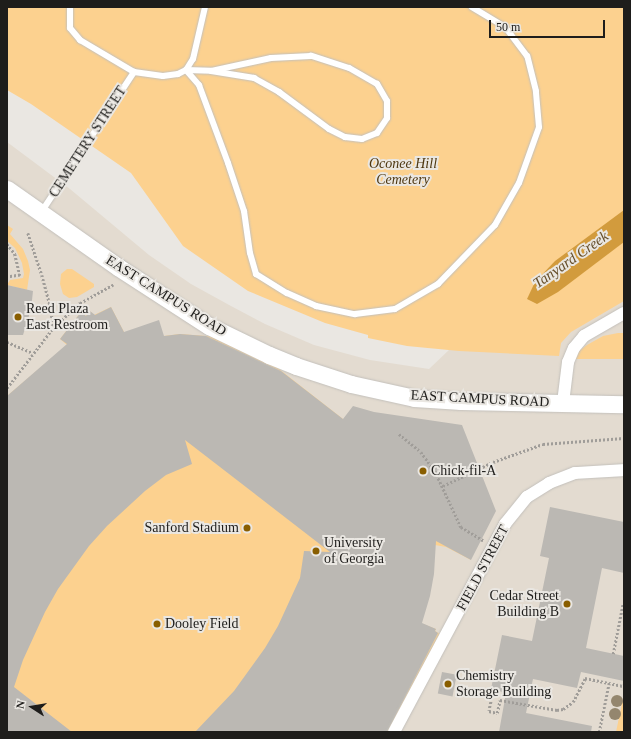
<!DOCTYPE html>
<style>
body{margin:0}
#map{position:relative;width:631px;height:739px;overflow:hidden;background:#eae7e2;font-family:Georgia,serif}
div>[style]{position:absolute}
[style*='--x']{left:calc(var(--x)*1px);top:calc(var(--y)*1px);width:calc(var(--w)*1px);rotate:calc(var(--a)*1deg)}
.built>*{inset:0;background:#e3dbd0}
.green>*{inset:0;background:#fcd18f}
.water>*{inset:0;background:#d29b3d}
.building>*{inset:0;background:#bbb8b3;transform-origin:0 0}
.path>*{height:2.5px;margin-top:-1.25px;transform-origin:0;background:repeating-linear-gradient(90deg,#a09d99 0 2px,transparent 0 4px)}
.roads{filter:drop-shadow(0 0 1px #c3c0bb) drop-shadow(0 0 1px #c3c0bb)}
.service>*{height:6px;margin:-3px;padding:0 3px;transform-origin:3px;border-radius:3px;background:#fff}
.minor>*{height:12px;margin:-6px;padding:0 6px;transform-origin:6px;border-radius:6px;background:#fff}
.secondary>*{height:17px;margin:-8.5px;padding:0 8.5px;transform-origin:8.5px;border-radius:8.5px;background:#fff}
.trees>*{width:12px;height:12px;margin:-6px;border-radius:50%;background:#94866e}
.dots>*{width:11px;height:11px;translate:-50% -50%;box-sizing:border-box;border:2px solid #eae7e2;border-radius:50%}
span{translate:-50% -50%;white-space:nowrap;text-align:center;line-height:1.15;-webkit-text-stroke:4px #eae7e2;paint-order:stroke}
.street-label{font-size:14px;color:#1e1d1b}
.park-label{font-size:14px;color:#4e3710;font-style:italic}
.poi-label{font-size:14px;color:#1e1d1b}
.left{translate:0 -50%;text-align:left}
.right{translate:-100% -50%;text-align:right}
.water-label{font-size:15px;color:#664e29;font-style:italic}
.frame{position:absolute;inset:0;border:8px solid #1e1d1b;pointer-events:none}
.north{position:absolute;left:12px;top:687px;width:40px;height:40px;-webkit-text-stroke:3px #eae7e2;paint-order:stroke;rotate:282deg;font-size:11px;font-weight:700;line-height:16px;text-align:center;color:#1e1d1b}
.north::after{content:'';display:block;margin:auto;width:14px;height:18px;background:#1e1d1b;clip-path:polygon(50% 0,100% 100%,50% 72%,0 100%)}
.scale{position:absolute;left:489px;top:20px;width:116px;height:18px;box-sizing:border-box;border:2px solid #1e1d1b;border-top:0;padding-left:5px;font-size:12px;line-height:14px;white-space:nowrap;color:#1e1d1b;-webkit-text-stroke:3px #eae7e2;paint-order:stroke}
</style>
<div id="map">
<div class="built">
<i style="clip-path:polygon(7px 142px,70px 189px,149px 255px,191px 284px,231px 306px,265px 324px,314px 345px,370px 360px,429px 369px,450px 349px,624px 204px,624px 732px,7px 732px)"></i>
</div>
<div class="green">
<i style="clip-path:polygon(7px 7px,624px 7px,624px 301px,571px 332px,561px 343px,559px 356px,459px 351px,407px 346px,368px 338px,368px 335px,325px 323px,248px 291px,183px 246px,131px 173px,31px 104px,7px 90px)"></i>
<i style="clip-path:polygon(7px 225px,13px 229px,10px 234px,23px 249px,28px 261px,30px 270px,27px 290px,7px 285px,10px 280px,23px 278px,24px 274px,22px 263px,15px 248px,7px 241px)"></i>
<i style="clip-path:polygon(67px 269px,72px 269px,94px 284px,94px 287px,77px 297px,69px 298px,63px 294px,60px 284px,61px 274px)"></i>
<i style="clip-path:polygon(111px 307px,124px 332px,164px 336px,180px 334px,218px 337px,270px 362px,343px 419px,471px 560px,446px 547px,435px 545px,421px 625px,423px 624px,436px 629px,435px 631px,442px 635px,399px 732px,7px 732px,7px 396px,67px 345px,60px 339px,81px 312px,86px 316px,90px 311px,94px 315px)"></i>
<i style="clip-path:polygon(618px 333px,624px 333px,624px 359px,575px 359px,579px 351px,587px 345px,603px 336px)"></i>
<i style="clip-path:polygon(624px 693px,624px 732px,616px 732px,621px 708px)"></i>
</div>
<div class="water">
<i style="clip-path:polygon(624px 210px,624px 242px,558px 292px,537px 304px,527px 299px,535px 282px,555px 261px)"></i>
</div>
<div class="building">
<i style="clip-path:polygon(7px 285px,33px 291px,31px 309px,23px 335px,7px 335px)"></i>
<i style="clip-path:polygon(111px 307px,124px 332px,159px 320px,164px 336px,180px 334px,206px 336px,281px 371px,343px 419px,353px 406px,374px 412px,462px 425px,496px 511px,471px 560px,436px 541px,434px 574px,430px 596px,422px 623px,436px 629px,435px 631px,438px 633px,387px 732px,195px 732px,234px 691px,265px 648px,278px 626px,300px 578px,304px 551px,330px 552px,185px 440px,192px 464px,166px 475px,145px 491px,107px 526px,89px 546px,58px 589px,45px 612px,23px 660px,14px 687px,72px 732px,7px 732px,7px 396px,67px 344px,60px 339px,81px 312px,86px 316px,90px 311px,95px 315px)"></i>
<i style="clip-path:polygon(550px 507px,624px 522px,624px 573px,602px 568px,586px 648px,624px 656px,624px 681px,581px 672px,577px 688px,533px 679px,526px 713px,592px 726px,591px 732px,499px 732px,506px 693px,491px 689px,502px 635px,532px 641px,549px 558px,540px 556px)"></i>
<i style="left:442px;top:672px;width:15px;height:22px;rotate:11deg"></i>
</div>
<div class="path">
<i style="--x:28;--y:233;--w:44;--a:71.6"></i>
<i style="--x:42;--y:275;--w:34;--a:75"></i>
<i style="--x:51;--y:308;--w:20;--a:84"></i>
<i style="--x:7;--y:244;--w:13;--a:51"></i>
<i style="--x:15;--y:254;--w:22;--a:77"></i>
<i style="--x:20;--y:275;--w:13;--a:171"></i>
<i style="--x:7;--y:342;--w:28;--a:23"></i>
<i style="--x:7;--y:388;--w:76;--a:-52.5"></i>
<i style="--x:53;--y:328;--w:37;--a:-43"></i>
<i style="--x:80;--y:303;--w:38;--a:-29"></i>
<i style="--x:399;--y:434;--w:28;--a:39"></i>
<i style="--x:421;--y:452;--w:24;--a:54"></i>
<i style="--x:435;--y:471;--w:62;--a:65.1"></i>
<i style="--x:461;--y:527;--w:26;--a:31"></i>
<i style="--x:443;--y:486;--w:55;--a:-25.6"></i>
<i style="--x:493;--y:462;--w:53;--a:-19.8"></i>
<i style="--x:543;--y:444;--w:81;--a:-4.2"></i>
<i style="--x:613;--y:654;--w:52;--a:-78.9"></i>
<i style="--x:492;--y:698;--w:13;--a:103"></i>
<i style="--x:489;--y:711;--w:8;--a:14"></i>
<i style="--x:497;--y:713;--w:13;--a:-77"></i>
<i style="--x:500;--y:700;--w:58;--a:10"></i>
<i style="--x:557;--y:710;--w:6;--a:-9"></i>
<i style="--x:563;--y:709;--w:12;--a:-35"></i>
<i style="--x:573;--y:702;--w:27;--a:-63"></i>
<i style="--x:585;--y:678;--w:40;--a:12"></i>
<i style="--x:599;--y:732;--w:50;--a:-78.5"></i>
</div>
<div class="roads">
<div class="service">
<i style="--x:70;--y:7;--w:21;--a:90"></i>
<i style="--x:70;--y:28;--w:16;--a:50"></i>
<i style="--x:80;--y:40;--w:63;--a:30.7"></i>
<i style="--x:134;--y:72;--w:29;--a:8"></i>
<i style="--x:163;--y:76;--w:15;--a:-8"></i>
<i style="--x:178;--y:74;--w:9;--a:-27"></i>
<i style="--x:186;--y:70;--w:13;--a:-58"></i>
<i style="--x:193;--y:59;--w:53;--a:-77"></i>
<i style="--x:186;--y:70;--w:20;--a:49"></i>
<i style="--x:199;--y:85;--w:83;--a:69.6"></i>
<i style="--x:228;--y:163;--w:51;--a:71.6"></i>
<i style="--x:244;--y:211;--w:42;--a:81.9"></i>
<i style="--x:250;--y:253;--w:22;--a:74"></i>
<i style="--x:256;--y:274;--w:36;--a:32"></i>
<i style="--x:287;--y:293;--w:32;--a:24"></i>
<i style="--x:316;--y:306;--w:40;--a:12"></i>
<i style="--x:355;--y:314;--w:40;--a:-7.1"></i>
<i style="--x:395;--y:309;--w:50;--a:-30.2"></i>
<i style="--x:438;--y:284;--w:82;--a:-46"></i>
<i style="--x:495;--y:225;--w:48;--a:-60.3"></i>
<i style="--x:519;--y:183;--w:59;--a:-70.3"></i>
<i style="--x:539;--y:127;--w:36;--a:-95"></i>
<i style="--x:536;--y:91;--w:36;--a:-104"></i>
<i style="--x:527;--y:56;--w:36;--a:-127"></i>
<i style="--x:505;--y:27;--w:39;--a:-149"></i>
<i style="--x:186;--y:70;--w:25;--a:2"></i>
<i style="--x:211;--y:71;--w:44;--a:9.2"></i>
<i style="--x:254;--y:78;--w:29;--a:29"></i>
<i style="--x:279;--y:92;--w:62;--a:36.5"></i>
<i style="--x:329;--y:129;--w:18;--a:27"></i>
<i style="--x:345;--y:137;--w:17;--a:7"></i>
<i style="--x:362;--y:139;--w:16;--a:-22"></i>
<i style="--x:377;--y:133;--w:18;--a:-56"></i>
<i style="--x:387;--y:118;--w:17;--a:-90"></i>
<i style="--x:387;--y:101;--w:20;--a:-120"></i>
<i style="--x:377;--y:84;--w:32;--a:-150"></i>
<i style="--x:349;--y:68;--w:40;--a:-162"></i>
<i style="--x:311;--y:56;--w:40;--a:177.1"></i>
<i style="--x:271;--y:58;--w:61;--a:167.8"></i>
<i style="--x:42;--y:211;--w:167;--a:-56.5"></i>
</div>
<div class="minor">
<i style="--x:563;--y:403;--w:41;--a:-83"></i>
<i style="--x:568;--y:362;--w:15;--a:-67"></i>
<i style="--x:574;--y:348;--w:16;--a:-50"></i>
<i style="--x:584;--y:336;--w:46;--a:-29.9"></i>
<i style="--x:394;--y:732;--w:236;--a:-61.9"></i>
<i style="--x:505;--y:524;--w:35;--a:-51"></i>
<i style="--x:527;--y:497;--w:26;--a:-32"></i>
<i style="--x:549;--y:483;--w:28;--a:-21"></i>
<i style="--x:575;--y:473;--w:49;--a:-3.5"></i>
</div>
<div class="secondary">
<i style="--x:7;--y:189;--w:136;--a:35.1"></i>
<i style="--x:118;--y:267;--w:108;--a:33"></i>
<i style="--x:209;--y:326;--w:67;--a:25.8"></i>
<i style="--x:269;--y:355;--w:29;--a:22"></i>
<i style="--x:296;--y:366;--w:58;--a:18.1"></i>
<i style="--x:351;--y:384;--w:65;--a:12.5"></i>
<i style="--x:414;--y:398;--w:47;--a:3.7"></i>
<i style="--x:461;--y:401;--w:163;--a:1.1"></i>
</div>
</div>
<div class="trees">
<i style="left:617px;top:701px"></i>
<i style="left:615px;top:714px"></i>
</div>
<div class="dots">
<i style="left:18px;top:317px;background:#895e00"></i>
<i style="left:423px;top:471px;background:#895e00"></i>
<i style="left:247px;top:528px;background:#895e00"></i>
<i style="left:316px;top:551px;background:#895e00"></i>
<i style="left:567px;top:604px;background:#895e00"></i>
<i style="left:157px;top:624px;background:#895e00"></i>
<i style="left:448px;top:684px;background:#895e00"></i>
</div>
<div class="street-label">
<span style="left:88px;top:142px;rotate:-57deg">CEMETERY STREET</span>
<span style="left:166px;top:296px;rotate:32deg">EAST CAMPUS ROAD</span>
<span style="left:480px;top:399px;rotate:3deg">EAST CAMPUS ROAD</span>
<span style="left:483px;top:568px;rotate:-62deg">FIELD STREET</span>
</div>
<div class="park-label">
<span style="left:403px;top:172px">Oconee Hill<br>Cemetery</span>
</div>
<div class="poi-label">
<span class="left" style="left:26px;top:317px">Reed Plaza<br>East Restroom</span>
<span class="left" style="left:431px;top:471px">Chick-fil-A</span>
<span class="right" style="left:239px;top:528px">Sanford Stadium</span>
<span class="left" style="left:324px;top:551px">University<br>of Georgia</span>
<span class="right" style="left:559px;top:604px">Cedar Street<br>Building B</span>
<span class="left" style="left:165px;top:624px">Dooley Field</span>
<span class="left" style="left:456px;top:684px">Chemistry<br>Storage Building</span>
</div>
<div class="water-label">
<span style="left:571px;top:260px;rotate:-35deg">Tanyard Creek</span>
</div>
<div class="frame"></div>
<div class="north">N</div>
<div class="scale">50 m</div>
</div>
